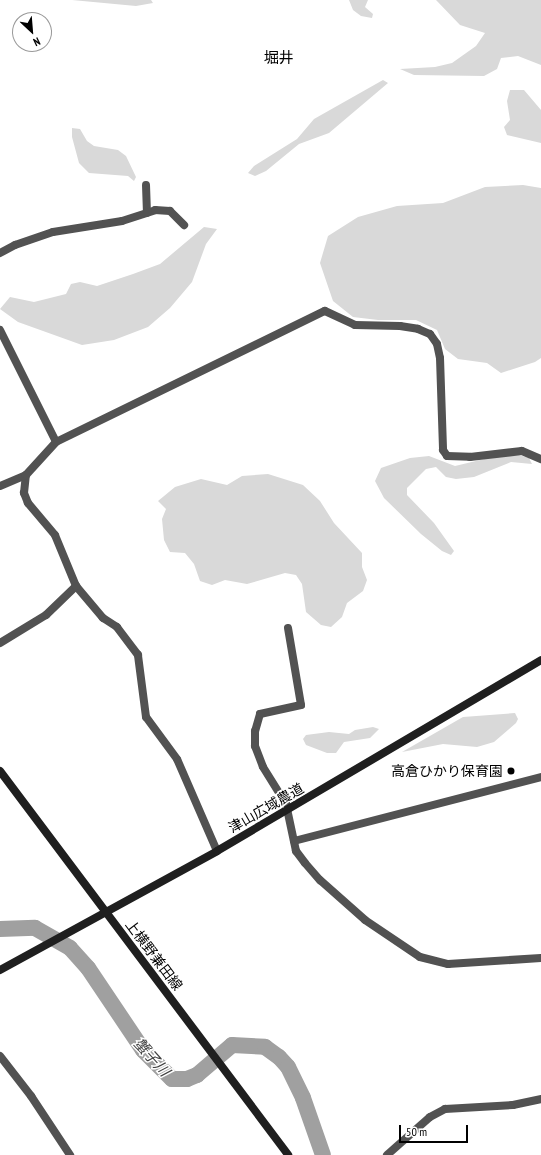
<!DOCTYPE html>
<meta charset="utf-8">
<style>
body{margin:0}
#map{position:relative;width:541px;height:1155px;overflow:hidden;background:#fff;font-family:"PT Sans Narrow","Noto Sans JP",sans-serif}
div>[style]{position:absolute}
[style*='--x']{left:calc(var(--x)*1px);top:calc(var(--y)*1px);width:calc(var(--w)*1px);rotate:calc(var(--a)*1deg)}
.green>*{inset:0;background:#d9d9d9}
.river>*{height:16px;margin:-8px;padding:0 8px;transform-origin:8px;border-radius:8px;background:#a0a0a0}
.street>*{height:8px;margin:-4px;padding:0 4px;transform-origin:4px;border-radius:4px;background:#525252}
.secondary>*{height:8px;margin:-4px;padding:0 4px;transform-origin:4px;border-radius:4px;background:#1f1f1f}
.dots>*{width:11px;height:11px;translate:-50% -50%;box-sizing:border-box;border:2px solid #fff;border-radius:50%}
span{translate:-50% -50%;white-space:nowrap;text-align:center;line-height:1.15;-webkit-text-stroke:3px #fff;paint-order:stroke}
.poi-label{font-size:14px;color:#000}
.right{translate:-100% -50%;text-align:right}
.street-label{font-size:14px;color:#000}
.neighbourhood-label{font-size:15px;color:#000}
.water-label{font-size:15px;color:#414141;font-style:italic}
.north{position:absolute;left:12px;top:12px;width:40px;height:40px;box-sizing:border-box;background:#fff;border:1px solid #999;border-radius:50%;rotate:154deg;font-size:11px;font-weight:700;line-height:16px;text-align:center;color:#000}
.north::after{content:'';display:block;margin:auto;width:14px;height:18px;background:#000;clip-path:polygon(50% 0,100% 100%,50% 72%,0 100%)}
.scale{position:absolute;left:399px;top:1125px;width:69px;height:18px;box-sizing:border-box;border:2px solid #000;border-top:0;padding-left:5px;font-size:12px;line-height:14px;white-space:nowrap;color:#000;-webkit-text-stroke:3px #fff;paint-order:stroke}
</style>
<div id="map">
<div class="green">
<i style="clip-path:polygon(72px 0,151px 0,153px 3px,136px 6px)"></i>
<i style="clip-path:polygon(349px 0,368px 0,365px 7px,373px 14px,372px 18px,361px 16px,353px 10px)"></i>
<i style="clip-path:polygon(436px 0,541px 0,541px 65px,518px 56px,501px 58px,497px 69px,484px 76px,414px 75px,400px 69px,435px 67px,452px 63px,476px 46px,485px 33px,460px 25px)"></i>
<i style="clip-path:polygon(383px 80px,388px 83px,329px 133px,299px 144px,266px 171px,255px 176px,248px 173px,254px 166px,297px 139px,314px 119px)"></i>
<i style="clip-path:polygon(510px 90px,524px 90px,541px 110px,541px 143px,507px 135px,504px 127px,510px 120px,507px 101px)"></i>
<i style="clip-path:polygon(72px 128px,80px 129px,87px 141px,94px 146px,118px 150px,126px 156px,136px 177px,134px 181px,128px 176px,89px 173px,79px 163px,72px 137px)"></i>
<i style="clip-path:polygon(523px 185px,541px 188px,541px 358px,535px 362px,501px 373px,487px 363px,458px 359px,445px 349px,437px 330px,416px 320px,378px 320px,353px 317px,333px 301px,320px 263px,328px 236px,358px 217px,397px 206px,443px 203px,485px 187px)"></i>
<i style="clip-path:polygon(204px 227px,217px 229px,206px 244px,192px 282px,170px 308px,148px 327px,114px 340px,82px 345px,18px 322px,0 309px,10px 297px,34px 302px,66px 294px,71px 284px,80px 282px,97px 286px,133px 274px,160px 264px)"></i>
<i style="clip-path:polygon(519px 455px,529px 458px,532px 464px,511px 462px,474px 477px,456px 479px,446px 477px,436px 467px,426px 469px,407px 488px,407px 495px,434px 523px,454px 551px,451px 555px,442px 551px,421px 534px,384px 498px,375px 481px,381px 468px,410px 458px,429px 456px,455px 466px,497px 456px)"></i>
<i style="clip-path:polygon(268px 474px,303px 485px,320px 501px,334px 523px,362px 553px,362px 567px,367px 580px,363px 591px,347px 603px,342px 617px,331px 627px,321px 625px,306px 612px,302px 584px,296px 575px,285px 573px,247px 584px,225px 580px,212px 585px,200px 581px,194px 564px,185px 553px,170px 552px,164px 540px,162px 519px,166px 509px,158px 501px,175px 487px,201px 479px,227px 485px,242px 476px)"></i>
<i style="clip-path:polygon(515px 713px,518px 719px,516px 723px,494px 742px,477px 747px,443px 744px,402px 752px,463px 717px)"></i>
<i style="clip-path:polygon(373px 727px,379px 729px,370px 738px,344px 742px,336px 753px,327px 753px,306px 745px,303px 739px,306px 735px,329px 732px,349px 734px,355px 730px)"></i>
</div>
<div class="river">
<i style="--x:0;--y:929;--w:35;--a:-2"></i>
<i style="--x:35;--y:928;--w:40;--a:29.7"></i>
<i style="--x:70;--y:948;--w:27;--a:48"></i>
<i style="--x:88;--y:968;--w:99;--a:56.1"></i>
<i style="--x:143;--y:1050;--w:41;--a:45"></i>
<i style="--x:172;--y:1079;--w:15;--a:0"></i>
<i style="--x:187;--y:1079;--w:11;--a:-22"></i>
<i style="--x:197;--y:1075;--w:46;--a:-40.6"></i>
<i style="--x:232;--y:1045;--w:33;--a:3"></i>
<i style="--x:265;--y:1047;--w:17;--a:36"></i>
<i style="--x:279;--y:1057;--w:13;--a:48"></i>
<i style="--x:288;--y:1067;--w:34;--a:64"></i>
<i style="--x:303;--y:1098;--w:60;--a:70.7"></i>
</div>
<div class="street">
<i style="--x:146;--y:185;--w:28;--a:88"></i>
<i style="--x:0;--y:253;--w:17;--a:-28"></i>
<i style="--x:15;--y:245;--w:40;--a:-18.9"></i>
<i style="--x:53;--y:232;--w:70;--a:-9.1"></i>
<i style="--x:122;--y:221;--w:35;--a:-18"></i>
<i style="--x:155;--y:210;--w:15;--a:4"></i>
<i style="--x:170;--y:211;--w:20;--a:45"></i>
<i style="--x:0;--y:330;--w:125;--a:63.4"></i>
<i style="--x:0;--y:486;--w:28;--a:-23"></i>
<i style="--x:288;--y:628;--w:78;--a:80.4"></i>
<i style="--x:301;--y:705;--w:42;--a:167.6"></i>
<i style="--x:260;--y:714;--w:18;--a:106"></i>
<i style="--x:255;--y:731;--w:15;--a:90"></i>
<i style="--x:255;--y:746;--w:22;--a:69"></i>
<i style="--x:263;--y:767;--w:44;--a:58.1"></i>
<i style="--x:286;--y:804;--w:48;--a:78"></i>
<i style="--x:296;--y:851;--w:15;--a:53"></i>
<i style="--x:305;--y:863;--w:23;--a:49"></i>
<i style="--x:320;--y:880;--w:60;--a:41.6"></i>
<i style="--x:365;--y:920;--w:66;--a:33.9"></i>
<i style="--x:420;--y:957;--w:29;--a:14"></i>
<i style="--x:448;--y:964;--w:93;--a:-3.7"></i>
<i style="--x:0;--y:643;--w:54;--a:-31.3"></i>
<i style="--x:46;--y:615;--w:42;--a:-44"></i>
<i style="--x:294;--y:841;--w:255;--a:-14.5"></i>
<i style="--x:217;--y:851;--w:100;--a:-113.5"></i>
<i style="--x:177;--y:759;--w:52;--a:-126.4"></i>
<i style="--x:146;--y:717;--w:63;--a:-97.4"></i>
<i style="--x:138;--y:655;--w:35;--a:-127"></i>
<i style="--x:117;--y:627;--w:17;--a:-147"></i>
<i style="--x:103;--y:618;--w:42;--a:-130.2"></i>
<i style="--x:76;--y:586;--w:55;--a:-112.4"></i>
<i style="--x:55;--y:535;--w:42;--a:-130.2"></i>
<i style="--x:28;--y:503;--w:11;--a:-112"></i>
<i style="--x:24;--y:493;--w:18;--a:-84"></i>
<i style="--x:26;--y:475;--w:45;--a:-47.7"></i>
<i style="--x:56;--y:442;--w:299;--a:-26"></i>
<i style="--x:325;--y:311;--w:33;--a:25"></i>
<i style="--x:355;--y:325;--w:45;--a:1.3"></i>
<i style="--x:400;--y:326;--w:18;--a:9"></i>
<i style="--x:418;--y:329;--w:13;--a:23"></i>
<i style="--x:430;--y:334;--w:12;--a:55"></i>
<i style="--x:437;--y:344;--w:14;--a:78"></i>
<i style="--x:440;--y:358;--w:92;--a:88.1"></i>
<i style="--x:443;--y:450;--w:7;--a:56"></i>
<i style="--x:447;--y:456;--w:23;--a:2"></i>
<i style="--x:470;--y:457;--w:52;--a:-6.6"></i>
<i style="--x:522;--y:451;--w:21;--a:23"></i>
<i style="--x:0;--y:1056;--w:51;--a:52.2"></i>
<i style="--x:31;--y:1096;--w:71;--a:56.5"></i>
<i style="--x:387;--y:1155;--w:57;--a:-41.5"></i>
<i style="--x:430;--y:1117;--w:17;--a:-28"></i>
<i style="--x:445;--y:1109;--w:68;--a:-3.4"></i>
<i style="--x:513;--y:1105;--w:29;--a:-12"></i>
</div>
<div class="secondary">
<i style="--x:0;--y:771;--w:480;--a:53.1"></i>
<i style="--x:0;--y:970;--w:247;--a:-28.7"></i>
<i style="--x:217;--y:851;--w:376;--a:-30.5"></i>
</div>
<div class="dots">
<i style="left:511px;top:771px;background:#000"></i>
</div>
<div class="poi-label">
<span class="right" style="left:503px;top:771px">高倉ひかり保育園</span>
</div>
<div class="street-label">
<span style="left:266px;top:808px;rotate:-30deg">津山広域農道</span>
<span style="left:154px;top:955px;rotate:53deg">上横野兼田線</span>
</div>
<div class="neighbourhood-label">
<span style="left:279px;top:58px">堀井</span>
</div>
<div class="water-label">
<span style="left:152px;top:1057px;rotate:48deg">蟹子川</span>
</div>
<div class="north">N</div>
<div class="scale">50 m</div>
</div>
